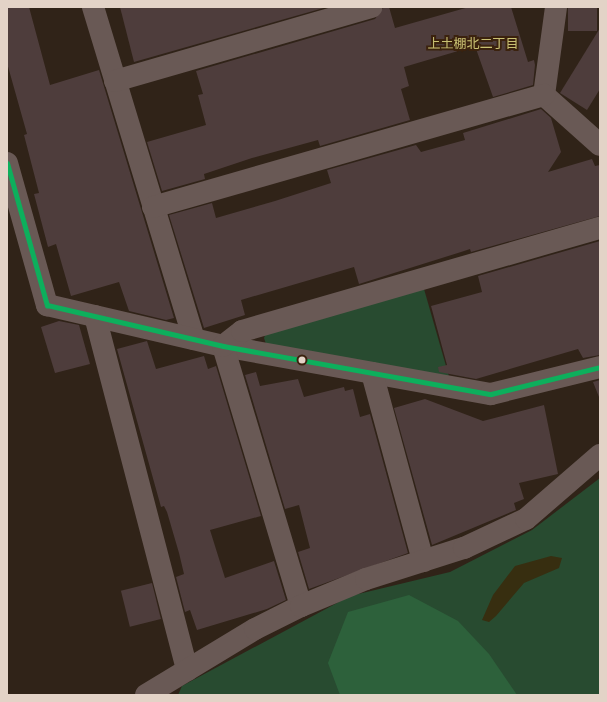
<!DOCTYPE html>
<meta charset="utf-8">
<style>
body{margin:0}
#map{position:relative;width:607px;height:702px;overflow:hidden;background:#302318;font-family:Manrope,"Noto Sans JP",sans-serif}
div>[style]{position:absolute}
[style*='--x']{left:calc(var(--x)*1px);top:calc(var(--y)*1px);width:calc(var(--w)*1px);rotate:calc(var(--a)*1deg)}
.green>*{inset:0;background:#284b30}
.forest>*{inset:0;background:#2d613b}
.sand>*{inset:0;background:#372e10}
.building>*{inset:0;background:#4e3d3c;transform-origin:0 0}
.minor>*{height:22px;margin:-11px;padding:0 11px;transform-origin:11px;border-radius:11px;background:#695955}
.bus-1>*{height:5px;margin:-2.5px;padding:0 2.5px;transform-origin:2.5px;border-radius:2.5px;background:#0daf5c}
.dots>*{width:11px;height:11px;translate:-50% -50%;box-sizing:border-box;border:2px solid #3b220e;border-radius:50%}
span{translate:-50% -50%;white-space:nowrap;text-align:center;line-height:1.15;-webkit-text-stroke:4px #3b220e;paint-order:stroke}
.neighbourhood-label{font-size:13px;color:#c9c173}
.frame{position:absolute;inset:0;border:8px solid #e3d3c7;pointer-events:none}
</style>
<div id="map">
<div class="green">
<i style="clip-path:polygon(424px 289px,450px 380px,266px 344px,264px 338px,266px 333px)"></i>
<i style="clip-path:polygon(600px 478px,600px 695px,178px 695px,182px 686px,350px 596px,450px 572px,532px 530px)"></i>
</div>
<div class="forest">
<i style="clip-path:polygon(409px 595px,458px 621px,489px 654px,517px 695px,340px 695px,328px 663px,348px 612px)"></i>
</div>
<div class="sand">
<i style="clip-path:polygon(551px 556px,562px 558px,559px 568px,524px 583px,496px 616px,489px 622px,482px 620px,493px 595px,515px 566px)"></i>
</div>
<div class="building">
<i style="clip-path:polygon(7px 7px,29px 7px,50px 85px,99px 70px,174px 318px,166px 320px,129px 311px,119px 282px,71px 296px,56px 244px,48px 247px,34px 194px,39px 193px,24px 135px,27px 134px,7px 63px)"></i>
<i style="clip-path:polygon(120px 7px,327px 7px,134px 62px)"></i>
<i style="clip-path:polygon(384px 7px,389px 7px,395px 28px,469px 7px,511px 7px,528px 62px,534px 60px,535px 65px,533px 85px,493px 97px,475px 46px,404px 67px,409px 86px,401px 89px,410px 120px,320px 146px,318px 140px,252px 158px,204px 174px,205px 179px,162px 191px,147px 142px,206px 125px,198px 95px,203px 94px,196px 71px,375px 19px)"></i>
<i style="left:568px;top:7px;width:29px;height:24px"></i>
<i style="clip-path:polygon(600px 28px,600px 89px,587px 110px,560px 93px)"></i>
<i style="clip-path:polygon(541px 109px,551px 118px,561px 152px,548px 172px,592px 159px,595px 166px,600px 165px,600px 216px,471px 252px,470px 249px,461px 252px,359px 284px,354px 267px,241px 300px,245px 315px,204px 328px,169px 215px,212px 203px,216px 218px,275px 201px,331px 183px,327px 170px,416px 145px,421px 152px,465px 140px,463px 133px)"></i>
<i style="clip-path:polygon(600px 241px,600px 355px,583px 358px,578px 349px,476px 379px,439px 372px,438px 367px,447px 365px,431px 306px,482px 292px,478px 276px)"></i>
<i style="clip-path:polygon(59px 321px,79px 325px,90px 364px,55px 373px,41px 327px)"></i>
<i style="clip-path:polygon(147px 341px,156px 369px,204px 356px,208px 369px,216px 366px,261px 516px,210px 530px,225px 578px,274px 561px,286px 600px,267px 609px,197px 630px,190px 610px,185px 612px,176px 577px,184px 574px,179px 553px,167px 512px,164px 506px,161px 507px,117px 349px)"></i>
<i style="clip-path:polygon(256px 372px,260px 386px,298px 379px,304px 397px,344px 387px,345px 391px,353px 389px,360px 417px,370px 414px,408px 553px,309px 589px,298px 552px,310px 548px,299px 505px,285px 509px,245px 375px)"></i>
<i style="clip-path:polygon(600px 380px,600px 397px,599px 397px,593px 382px)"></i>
<i style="clip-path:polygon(425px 399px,483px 421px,544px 405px,558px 474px,519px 483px,524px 499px,514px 503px,516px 510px,432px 545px,394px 408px)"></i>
<i style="left:152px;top:583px;width:37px;height:32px;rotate:76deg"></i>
</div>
<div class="minor">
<i style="--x:93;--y:7;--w:347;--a:73.1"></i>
<i style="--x:115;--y:81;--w:267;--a:-16.1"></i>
<i style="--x:544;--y:95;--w:89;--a:-82.2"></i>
<i style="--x:544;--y:95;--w:75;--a:41.8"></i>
<i style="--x:7;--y:163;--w:148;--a:74.3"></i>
<i style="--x:47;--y:305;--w:181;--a:13.1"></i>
<i style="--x:223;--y:346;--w:272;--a:10.2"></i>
<i style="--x:491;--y:394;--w:112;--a:-13.9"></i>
<i style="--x:153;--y:207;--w:407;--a:-16"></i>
<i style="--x:95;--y:316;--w:366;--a:75.4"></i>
<i style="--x:372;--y:373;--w:195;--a:74.8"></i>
<i style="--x:301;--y:606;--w:271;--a:-106.7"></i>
<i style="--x:223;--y:346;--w:24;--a:-38"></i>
<i style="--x:242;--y:331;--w:373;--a:-16.1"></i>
<i style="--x:146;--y:695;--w:127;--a:-31.2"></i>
<i style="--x:255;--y:629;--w:51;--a:-26.6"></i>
<i style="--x:301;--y:606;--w:70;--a:-22.6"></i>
<i style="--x:366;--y:579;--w:103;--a:-17.6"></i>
<i style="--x:464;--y:548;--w:68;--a:-25.1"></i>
<i style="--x:526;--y:519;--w:98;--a:-40.9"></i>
</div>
<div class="bus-1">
<i style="--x:7;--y:163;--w:148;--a:74.3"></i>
<i style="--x:47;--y:305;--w:181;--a:13.1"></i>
<i style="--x:223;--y:346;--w:272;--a:10.2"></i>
<i style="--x:491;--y:394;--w:112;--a:-13.9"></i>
</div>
<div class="dots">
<i style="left:302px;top:360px;background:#e3d3c7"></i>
</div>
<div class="neighbourhood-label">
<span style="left:473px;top:43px">上土棚北二丁目</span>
</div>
<div class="frame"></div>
</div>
